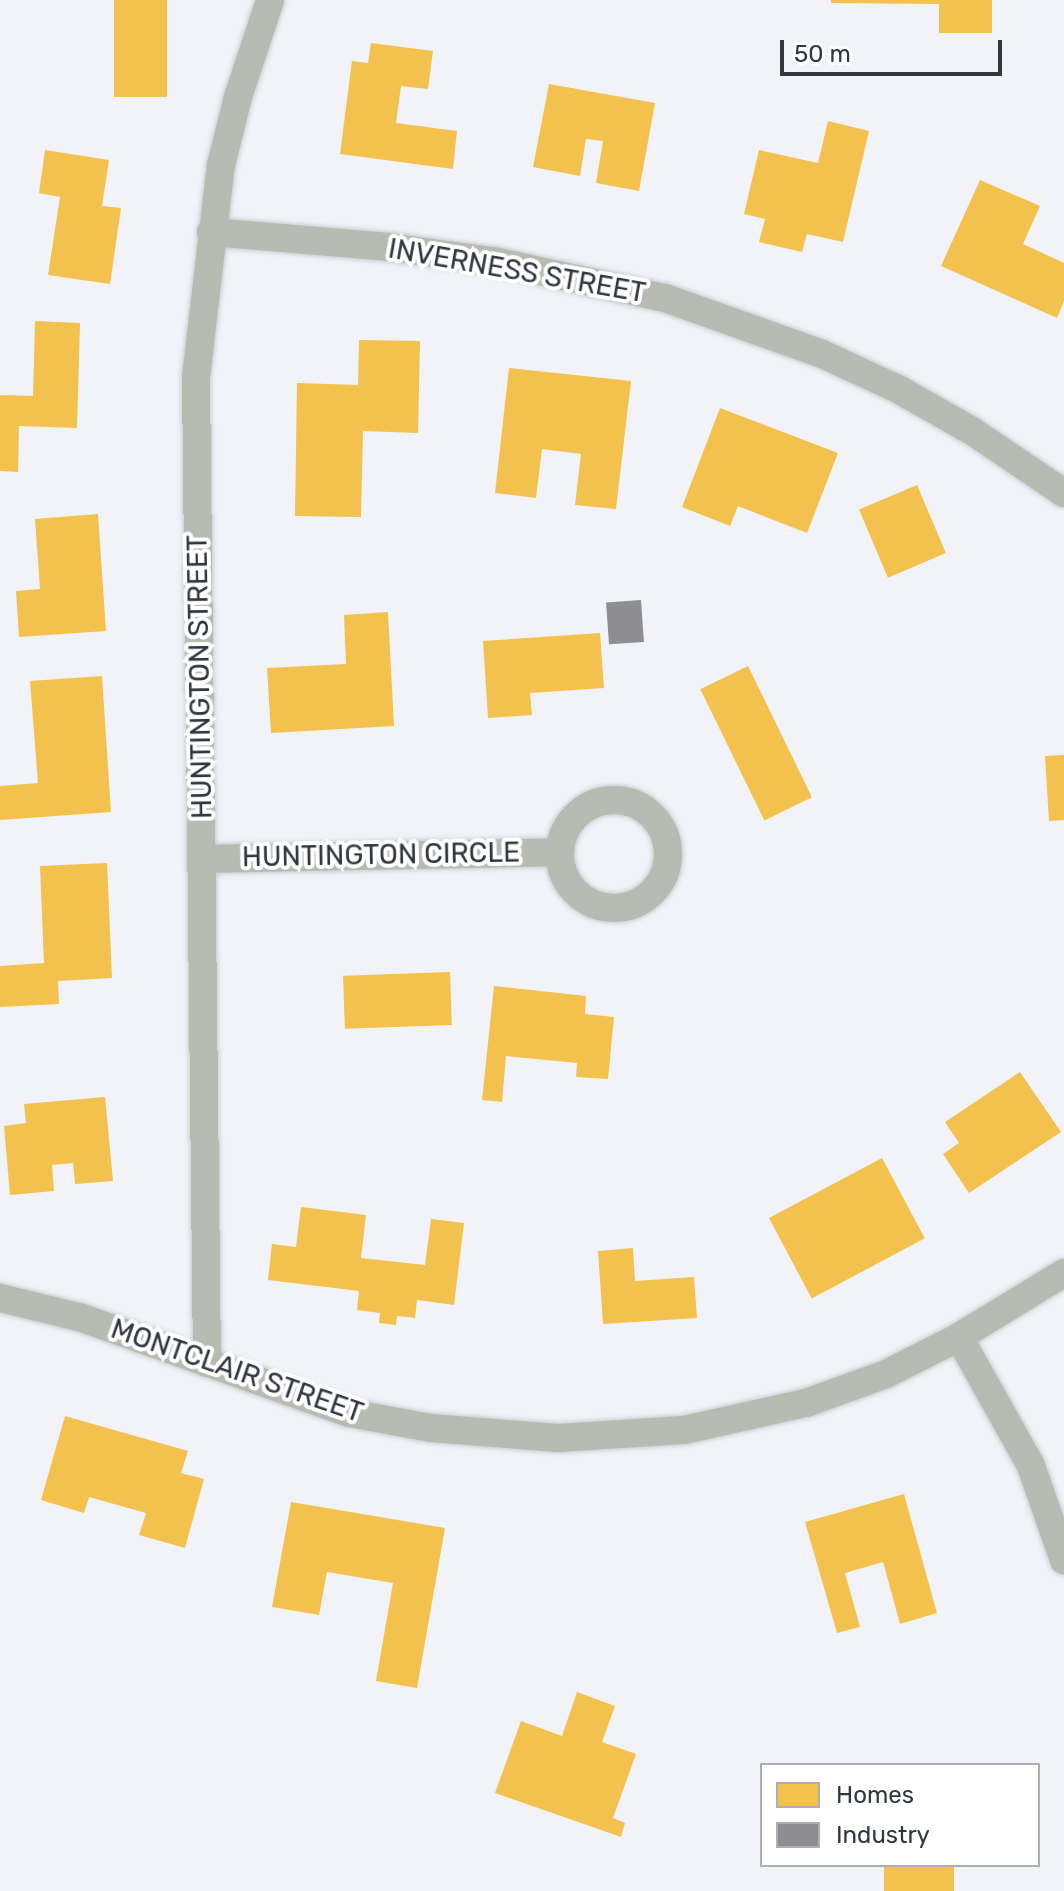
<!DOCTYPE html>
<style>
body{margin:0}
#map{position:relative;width:1064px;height:1891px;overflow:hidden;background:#f1f3f8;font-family:Rubik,sans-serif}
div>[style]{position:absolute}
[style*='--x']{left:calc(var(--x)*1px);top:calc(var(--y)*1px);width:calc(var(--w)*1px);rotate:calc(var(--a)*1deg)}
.homes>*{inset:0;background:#f2c14e;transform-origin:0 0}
.industry>*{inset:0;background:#8d8d92;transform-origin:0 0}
.roads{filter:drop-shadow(0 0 2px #ccced2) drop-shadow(0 0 2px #ccced2)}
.minor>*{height:28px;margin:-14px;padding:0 14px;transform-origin:14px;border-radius:14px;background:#b8bbb2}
.minor>.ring{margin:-14px;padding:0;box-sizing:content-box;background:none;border:28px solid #b8bbb2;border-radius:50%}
span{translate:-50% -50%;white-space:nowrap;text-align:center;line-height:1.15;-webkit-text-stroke:8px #fff;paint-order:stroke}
.street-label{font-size:28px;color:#32373f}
.legend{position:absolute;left:760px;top:1763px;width:280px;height:104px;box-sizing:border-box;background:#fff;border:2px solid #adafb2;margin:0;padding:10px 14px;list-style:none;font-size:24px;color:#32373f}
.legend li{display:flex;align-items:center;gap:16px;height:40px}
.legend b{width:40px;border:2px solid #adafb2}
.scale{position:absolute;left:780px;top:40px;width:222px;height:36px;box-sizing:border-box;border:4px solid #32373f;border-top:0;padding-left:10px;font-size:24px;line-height:28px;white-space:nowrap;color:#32373f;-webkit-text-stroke:6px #fff;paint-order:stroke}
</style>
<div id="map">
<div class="homes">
<i style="left:114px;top:0;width:53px;height:97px"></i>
<i style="clip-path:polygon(831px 0,992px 0,992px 33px,939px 33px,939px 4px,831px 3px)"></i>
<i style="clip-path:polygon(371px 43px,433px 51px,428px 89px,401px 86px,396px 123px,457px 131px,453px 169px,340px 154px,352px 61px,368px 63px)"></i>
<i style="clip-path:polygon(549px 84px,655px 103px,639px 191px,596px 183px,603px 141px,586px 139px,580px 176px,533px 167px)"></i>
<i style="clip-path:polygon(828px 121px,869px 131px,843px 242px,807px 234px,802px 252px,759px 242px,765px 219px,744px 214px,759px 150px,818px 163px)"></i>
<i style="clip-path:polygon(45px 150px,109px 160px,102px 206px,121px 208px,110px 284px,48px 275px,60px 197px,39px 193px)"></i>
<i style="clip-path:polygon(980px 180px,1040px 206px,1023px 244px,1064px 263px,1064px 301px,1057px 318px,941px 266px)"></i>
<i style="clip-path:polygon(35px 321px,80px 323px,77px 428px,19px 426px,18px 472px,0 471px,0 395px,33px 396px)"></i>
<i style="clip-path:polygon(359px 340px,420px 341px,418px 433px,363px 431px,361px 517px,295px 516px,297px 383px,358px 385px)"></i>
<i style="clip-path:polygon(509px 368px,631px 381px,616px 509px,575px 505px,581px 454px,542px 449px,536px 498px,495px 493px)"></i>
<i style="clip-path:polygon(720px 408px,838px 453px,807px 533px,738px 506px,730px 526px,682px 507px)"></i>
<i style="left:917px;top:485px;width:74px;height:63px;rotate:67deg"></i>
<i style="clip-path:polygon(98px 514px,106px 631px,19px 637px,16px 591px,40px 589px,35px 519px)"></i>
<i style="clip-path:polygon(388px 612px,394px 726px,271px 733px,267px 668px,346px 664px,344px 615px)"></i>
<i style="clip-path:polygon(600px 633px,604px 688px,530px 693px,532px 715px,488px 718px,483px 641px)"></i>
<i style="left:748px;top:666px;width:146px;height:53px;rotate:64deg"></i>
<i style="clip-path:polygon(102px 676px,111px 812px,0 820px,0 786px,38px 783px,30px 681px)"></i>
<i style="clip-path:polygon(1064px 755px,1064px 820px,1049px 821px,1045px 756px)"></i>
<i style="clip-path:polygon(107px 863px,112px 978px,58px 981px,59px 1004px,0 1007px,0 966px,44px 963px,40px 866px)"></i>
<i style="left:450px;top:972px;width:53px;height:107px;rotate:88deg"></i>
<i style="clip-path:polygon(494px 986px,586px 996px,585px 1014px,614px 1017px,608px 1079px,576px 1077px,577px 1063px,506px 1056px,502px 1102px,482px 1100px)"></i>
<i style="clip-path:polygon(1020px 1072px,1061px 1132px,969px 1193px,943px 1154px,959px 1143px,945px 1122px)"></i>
<i style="clip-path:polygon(105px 1097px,113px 1181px,75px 1184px,73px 1163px,52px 1165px,54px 1191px,10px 1195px,4px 1126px,26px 1123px,24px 1104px)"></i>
<i style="left:882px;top:1158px;width:91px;height:128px;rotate:62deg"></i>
<i style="clip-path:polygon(301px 1207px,366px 1215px,361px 1258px,425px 1265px,431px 1219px,464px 1223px,454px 1305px,417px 1300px,415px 1318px,397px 1316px,396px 1325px,379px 1323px,380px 1313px,357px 1310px,359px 1291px,268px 1280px,272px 1244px,296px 1247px)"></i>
<i style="clip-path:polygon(633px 1248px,635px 1281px,694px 1277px,697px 1318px,603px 1324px,598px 1251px)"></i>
<i style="clip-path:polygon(65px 1416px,188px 1451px,181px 1473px,204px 1479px,185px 1548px,139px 1535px,146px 1513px,89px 1497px,84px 1513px,41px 1500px)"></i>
<i style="clip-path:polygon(904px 1494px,937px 1613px,900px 1624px,883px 1562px,845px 1573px,860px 1627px,837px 1633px,805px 1522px)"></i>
<i style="clip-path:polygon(291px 1502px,445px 1528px,417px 1688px,376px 1681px,393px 1583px,327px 1572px,319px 1615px,272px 1607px)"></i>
<i style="clip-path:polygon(577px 1692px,615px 1706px,602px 1742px,636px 1754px,613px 1818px,625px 1823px,621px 1837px,495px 1793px,521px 1721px,562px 1736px)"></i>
<i style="left:884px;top:1865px;width:70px;height:26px"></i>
</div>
<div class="industry">
<i style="left:641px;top:600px;width:42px;height:35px;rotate:86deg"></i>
</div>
<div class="roads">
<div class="minor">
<i style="--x:211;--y:232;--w:179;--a:4.8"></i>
<i style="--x:389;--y:247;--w:110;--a:7.8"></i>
<i style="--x:498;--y:262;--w:171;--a:12.2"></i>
<i style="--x:665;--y:298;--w:167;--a:19.6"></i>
<i style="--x:822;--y:354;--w:84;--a:24.7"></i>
<i style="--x:898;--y:389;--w:85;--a:29.6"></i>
<i style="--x:972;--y:431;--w:111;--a:34"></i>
<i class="ring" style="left:560px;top:800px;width:80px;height:80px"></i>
<i style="--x:203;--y:859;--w:356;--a:-1.1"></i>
<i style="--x:0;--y:1298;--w:84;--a:13.7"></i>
<i style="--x:82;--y:1318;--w:283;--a:19.6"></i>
<i style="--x:349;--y:1413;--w:83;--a:10.4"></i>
<i style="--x:431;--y:1428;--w:127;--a:4.5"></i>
<i style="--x:558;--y:1438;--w:126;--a:-3.6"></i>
<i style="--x:684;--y:1430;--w:125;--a:-12.5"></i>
<i style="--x:806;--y:1403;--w:85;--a:-19.9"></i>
<i style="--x:886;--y:1374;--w:82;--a:-26.9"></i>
<i style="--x:959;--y:1337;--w:123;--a:-31.4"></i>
<i style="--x:959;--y:1337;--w:148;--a:60.8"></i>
<i style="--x:1031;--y:1466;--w:100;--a:70.7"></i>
<i style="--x:207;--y:1363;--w:986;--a:-90.64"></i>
<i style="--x:196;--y:377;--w:213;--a:-83.3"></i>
<i style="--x:221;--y:165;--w:70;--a:-76"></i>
<i style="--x:238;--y:97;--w:102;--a:-71.7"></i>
</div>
</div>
<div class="street-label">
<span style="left:517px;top:271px;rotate:10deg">INVERNESS STREET</span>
<span style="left:200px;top:677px;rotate:-91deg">HUNTINGTON STREET</span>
<span style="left:381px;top:855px;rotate:-1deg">HUNTINGTON CIRCLE</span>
<span style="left:237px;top:1371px;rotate:19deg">MONTCLAIR STREET</span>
</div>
<ul class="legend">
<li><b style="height:22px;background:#f2c14e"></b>Homes</li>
<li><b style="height:22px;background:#8d8d92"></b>Industry</li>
</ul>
<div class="scale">50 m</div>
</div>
